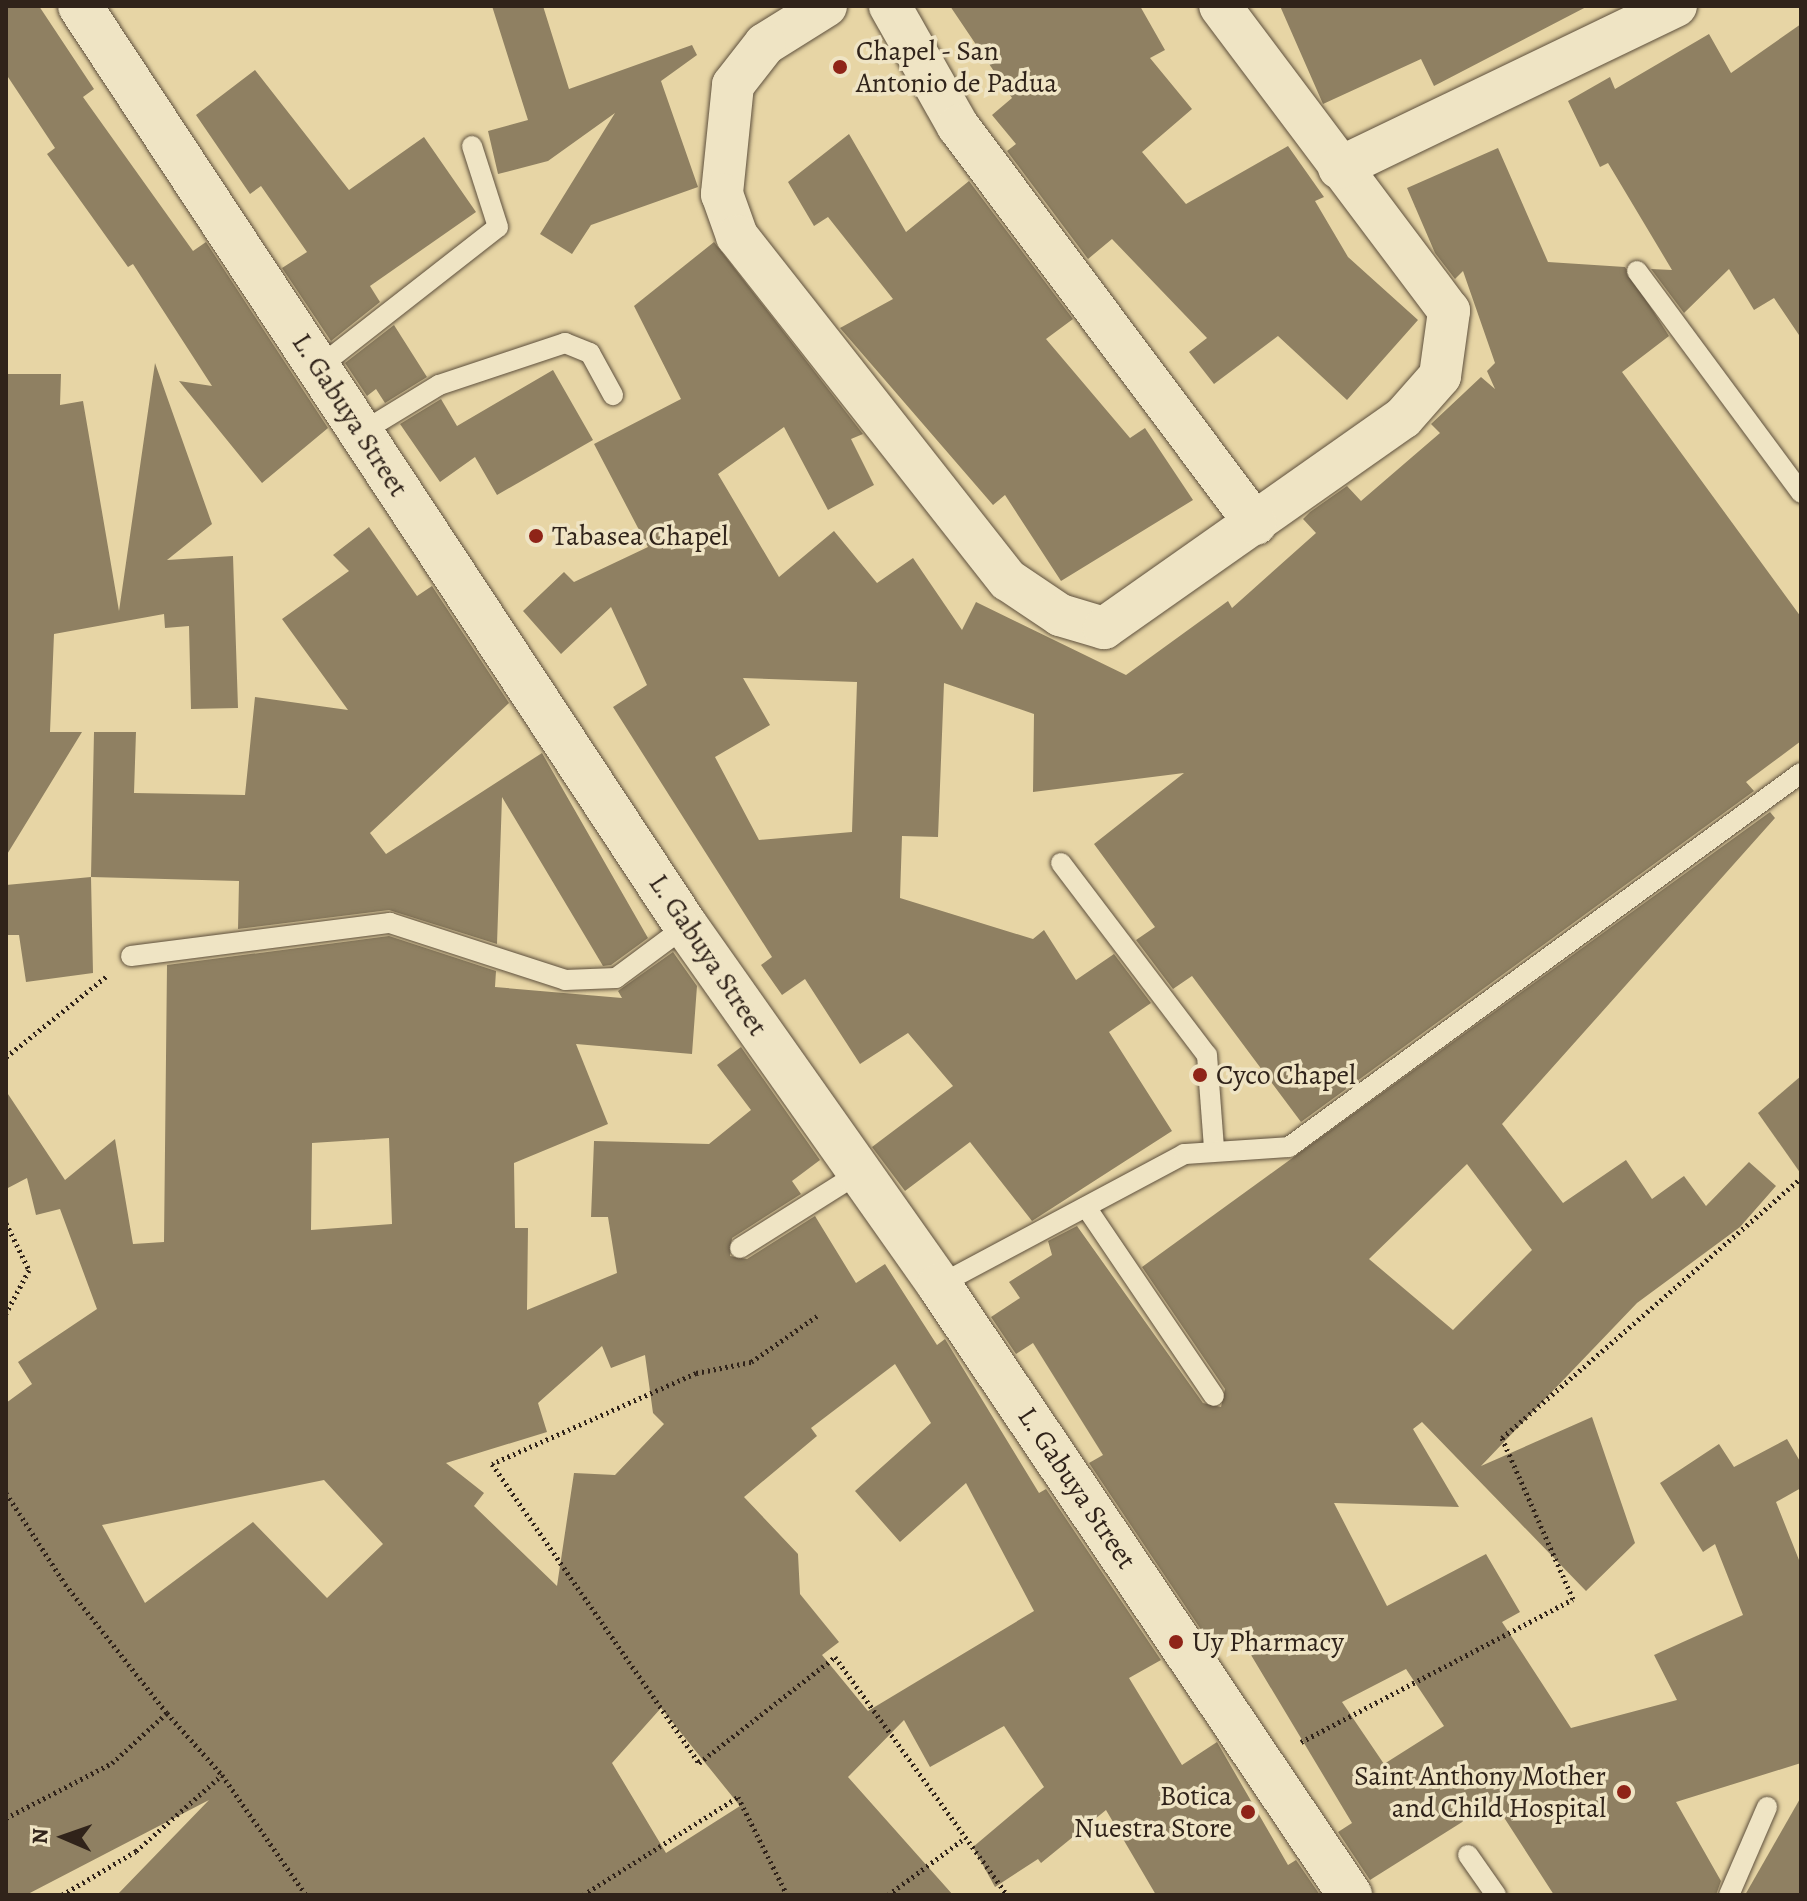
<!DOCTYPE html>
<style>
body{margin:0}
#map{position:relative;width:1807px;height:1901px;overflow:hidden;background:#e7d5a5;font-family:Alegreya,serif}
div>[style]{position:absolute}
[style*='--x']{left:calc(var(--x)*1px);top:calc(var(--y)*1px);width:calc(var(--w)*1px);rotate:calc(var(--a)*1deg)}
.building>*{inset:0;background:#8f8062}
.path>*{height:5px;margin-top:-2.5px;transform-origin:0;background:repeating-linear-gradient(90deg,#30231a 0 2px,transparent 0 6px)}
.roads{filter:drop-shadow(0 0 2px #5e503d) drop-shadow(0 0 2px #5e503d)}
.service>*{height:20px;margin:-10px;padding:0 10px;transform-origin:10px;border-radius:10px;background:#efe4c4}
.minor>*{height:42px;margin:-21px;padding:0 21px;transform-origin:21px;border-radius:21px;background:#efe4c4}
.tertiary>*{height:44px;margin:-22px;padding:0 22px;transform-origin:22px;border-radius:22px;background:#efe4c4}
.dots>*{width:22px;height:22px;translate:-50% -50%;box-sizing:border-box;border:4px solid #efe4c4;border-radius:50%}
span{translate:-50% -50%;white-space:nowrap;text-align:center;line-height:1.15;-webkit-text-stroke:7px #efe4c4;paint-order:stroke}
.poi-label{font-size:28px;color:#30231a}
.left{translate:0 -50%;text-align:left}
.right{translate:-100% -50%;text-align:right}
.street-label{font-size:28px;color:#30231a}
.frame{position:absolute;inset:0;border:8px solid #30231a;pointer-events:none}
.north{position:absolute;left:24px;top:1797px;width:80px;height:80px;-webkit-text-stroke:6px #efe4c4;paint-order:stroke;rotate:272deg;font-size:22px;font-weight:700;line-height:32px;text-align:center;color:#30231a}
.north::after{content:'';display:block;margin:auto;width:28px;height:36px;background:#30231a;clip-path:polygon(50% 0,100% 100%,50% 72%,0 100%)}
</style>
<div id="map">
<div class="building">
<i style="clip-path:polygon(6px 6px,39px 6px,94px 89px,83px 97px,193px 251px,206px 242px,328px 428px,262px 483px,179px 381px,212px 386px,133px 264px,128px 267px,47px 154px,55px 148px,6px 74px)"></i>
<i style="clip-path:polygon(492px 6px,543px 6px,569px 89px,692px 45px,697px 55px,661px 81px,698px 187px,591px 225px,572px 254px,540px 234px,615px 113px,548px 161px,498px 174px,488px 131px,528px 120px)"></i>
<i style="clip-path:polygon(950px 6px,1140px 6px,1165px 50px,1150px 58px,1192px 109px,1142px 152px,1186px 204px,1288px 146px,1324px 197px,1315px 201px,1348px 257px,1418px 320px,1347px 400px,1278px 336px,1214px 384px,1189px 352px,1207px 338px,1112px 239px,1088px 259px,1007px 151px,1016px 144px,992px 115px,1012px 98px)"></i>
<i style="clip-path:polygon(1280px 6px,1588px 6px,1434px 86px,1421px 59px,1323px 104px)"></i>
<i style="clip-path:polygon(1801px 24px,1801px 338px,1774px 298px,1754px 310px,1729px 269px,1684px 313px,1651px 269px,1672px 270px,1608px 163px,1600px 167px,1568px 101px,1610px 77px,1615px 89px,1709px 34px,1731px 73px)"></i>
<i style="clip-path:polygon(255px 70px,349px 190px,424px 137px,476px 212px,370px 286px,380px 302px,331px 341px,282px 268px,307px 252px,261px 186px,250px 194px,196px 115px)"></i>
<i style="clip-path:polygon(849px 134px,906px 232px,969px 181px,1073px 319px,1046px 339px,1130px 438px,1145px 428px,1193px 500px,1061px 581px,1005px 495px,993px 505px,840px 328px,893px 299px,828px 217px,814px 226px,788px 182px)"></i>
<i style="clip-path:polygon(evenodd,1498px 148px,1548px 262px,1625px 267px,1669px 336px,1622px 372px,1801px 617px,1801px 741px,1746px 782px,1754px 791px,1301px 1122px,1192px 976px,1173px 989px,1136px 940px,1155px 927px,1094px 844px,1184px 773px,1033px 792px,1034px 714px,944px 683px,938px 837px,902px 836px,900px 898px,1033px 939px,1044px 930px,1076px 980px,1114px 954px,1151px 1003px,1109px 1032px,1172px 1131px,1032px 1221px,970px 1142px,905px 1191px,872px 1147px,953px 1086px,908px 1033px,860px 1064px,805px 979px,782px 995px,761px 965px,772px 957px,613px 707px,647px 685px,611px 607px,561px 654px,523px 611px,564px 572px,574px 582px,648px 547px,594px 444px,681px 399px,634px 306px,714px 242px,863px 434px,851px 439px,874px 485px,828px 510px,784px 427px,718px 474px,779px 577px,834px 531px,877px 583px,913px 558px,962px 630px,976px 602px,1126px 675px,1228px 601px,1232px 608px,1316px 533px,1303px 519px,1310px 512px,1347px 486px,1361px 501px,1440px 433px,1431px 424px,1481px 377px,1495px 389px,1487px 371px,1495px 363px,1463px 271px,1455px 279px,1435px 253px,1407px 188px,1498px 148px,743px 678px,857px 682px,852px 832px,759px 840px,715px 757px,770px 725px,743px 678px)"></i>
<i style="clip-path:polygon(394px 325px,427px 377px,385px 403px,376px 389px,367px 396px,345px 363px)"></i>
<i style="clip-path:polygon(155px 363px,212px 524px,167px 560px,233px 556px,238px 708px,191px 709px,189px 626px,165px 628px,164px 614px,54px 634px,50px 732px,82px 732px,6px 856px,6px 374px,61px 374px,60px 405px,83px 401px,119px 611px)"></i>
<i style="clip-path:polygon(553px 370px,593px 440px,497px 495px,475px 457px,440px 482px,400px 424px,441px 399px,457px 426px)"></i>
<i style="clip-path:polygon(369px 527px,417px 596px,432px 586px,509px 703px,370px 833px,386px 854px,542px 753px,648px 938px,611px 965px,603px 966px,502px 797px,497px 944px,389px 910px,238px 929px,239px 881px,91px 877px,94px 732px,136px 732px,134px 793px,245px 795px,255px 697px,348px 710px,282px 619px,349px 571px,333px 555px)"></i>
<i style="clip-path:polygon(evenodd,1770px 812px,1775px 818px,1502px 1124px,1563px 1203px,1626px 1160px,1652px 1199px,1684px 1176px,1706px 1206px,1749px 1162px,1776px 1186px,1740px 1227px,1637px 1303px,1481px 1466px,1592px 1417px,1635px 1543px,1586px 1591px,1422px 1422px,1413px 1429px,1459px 1507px,1334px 1503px,1387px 1606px,1486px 1554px,1520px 1612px,1502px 1622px,1571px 1728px,1677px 1700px,1654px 1655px,1743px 1615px,1715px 1544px,1703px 1552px,1660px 1483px,1719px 1444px,1734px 1467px,1787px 1439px,1801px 1463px,1801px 1488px,1776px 1502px,1801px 1565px,1801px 1763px,1676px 1802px,1721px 1881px,1716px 1895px,1554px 1895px,1494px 1802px,1370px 1880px,1338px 1832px,1352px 1823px,1236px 1630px,1210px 1643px,1089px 1463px,1103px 1455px,1033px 1343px,1016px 1354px,991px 1317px,1020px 1298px,1009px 1282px,1052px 1255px,1048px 1241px,1077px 1226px,1203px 1403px,1221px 1407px,1225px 1389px,1142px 1267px,1770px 812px,1467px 1164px,1532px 1250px,1453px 1330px,1369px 1259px,1467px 1164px,1770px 812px,1406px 1669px,1444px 1726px,1384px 1764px,1342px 1702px,1406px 1669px)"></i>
<i style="clip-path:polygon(91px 877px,93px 973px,26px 982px,19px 935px,6px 935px,6px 885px)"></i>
<i style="clip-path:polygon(evenodd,389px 936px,496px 971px,495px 987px,622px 998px,618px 991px,673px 952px,697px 986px,692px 1054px,576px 1044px,608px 1124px,514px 1163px,515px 1228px,528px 1228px,527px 1310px,617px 1273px,608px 1217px,591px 1217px,594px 1141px,709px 1144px,751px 1110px,717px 1065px,741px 1047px,820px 1160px,792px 1181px,801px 1194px,732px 1238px,730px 1256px,747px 1259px,815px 1216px,856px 1283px,885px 1264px,937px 1345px,945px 1339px,1039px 1493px,1046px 1489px,1161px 1660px,1129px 1678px,1182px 1765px,1217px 1742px,1288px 1865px,1296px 1860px,1320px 1895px,1156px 1895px,1106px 1810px,1041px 1863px,1038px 1859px,995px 1887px,973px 1847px,1044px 1787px,1004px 1726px,930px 1767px,904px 1720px,848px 1777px,953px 1895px,117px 1895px,209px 1800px,26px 1895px,6px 1895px,6px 1403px,32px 1384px,18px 1362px,97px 1309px,60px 1209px,36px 1215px,27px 1178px,6px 1189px,6px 1091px,65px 1180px,115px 1139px,133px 1244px,164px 1242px,167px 965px,389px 936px,389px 1138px,392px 1224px,311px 1230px,312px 1143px,389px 1138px,389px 936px,602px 1346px,611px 1368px,645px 1355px,653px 1413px,664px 1424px,615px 1475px,574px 1473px,557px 1586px,474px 1506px,484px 1493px,446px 1463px,547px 1432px,538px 1403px,602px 1346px,389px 936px,895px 1364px,931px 1423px,855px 1491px,900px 1542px,966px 1483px,1034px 1611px,868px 1711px,822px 1655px,839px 1642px,800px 1594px,798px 1554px,744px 1497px,817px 1436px,811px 1428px,895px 1364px,389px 936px,324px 1480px,383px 1544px,327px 1598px,253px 1522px,145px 1603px,102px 1525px,324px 1480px,389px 936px,661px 1708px,740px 1806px,666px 1853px,612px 1763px,661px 1708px)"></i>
<i style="clip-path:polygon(1801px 1076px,1801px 1174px,1758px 1113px)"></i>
<i style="clip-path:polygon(1801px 1797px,1801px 1895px,1745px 1895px)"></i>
</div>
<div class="path">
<i style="--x:6;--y:1057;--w:131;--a:-38.8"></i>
<i style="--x:6;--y:1223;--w:52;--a:63.9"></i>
<i style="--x:29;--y:1270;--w:49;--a:118.1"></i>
<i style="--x:817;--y:1316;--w:80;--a:145.1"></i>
<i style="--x:751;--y:1362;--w:56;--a:168.7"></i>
<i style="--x:696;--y:1373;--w:223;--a:156"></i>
<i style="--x:492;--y:1464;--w:364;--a:55.3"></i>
<i style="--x:699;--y:1763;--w:172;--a:-37.9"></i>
<i style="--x:835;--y:1657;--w:294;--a:54.1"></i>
<i style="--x:6;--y:1493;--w:108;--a:57"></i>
<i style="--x:65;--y:1584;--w:164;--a:51.7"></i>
<i style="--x:1301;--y:1742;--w:307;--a:-27.7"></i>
<i style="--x:1573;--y:1599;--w:176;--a:-113.8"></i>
<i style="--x:1502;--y:1438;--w:396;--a:-41"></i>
<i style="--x:6;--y:1818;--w:119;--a:-27.4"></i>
<i style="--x:112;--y:1763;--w:74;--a:-42.3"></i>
<i style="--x:167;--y:1713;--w:83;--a:48.4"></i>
<i style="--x:222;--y:1775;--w:146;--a:55"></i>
<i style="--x:62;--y:1895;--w:86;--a:-30.7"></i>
<i style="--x:136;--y:1851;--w:115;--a:-41.5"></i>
<i style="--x:583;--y:1895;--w:183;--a:-32.3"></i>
<i style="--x:738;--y:1797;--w:110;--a:63.4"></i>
<i style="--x:888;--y:1895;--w:92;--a:-36.6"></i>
</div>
<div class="roads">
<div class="service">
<i style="--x:1637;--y:271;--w:276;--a:53.5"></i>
<i style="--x:319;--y:367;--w:227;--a:-38"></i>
<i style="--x:498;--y:227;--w:85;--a:-107.8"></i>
<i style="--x:362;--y:432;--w:90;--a:-31.4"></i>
<i style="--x:439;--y:385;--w:133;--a:-18.4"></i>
<i style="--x:565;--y:343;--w:27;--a:22"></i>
<i style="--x:590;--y:353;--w:48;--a:61.3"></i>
<i style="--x:1061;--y:863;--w:241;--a:52.8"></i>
<i style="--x:1207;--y:1055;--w:94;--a:85.7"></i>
<i style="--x:131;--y:956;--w:261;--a:-7.3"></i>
<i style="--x:390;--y:923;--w:184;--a:18"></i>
<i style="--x:565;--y:980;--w:51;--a:-2.2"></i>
<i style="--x:616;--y:978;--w:87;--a:-36.6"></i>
<i style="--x:1086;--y:1207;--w:228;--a:55.9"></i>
<i style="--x:740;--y:1248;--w:141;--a:-32.2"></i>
<i style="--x:939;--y:1285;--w:278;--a:-28.1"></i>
<i style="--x:1184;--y:1154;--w:105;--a:-3.8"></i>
<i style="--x:1289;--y:1147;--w:634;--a:-36.15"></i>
<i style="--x:1468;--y:1855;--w:49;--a:55"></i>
<i style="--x:1729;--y:1895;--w:96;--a:-66.6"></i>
</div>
<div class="minor">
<i style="--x:826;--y:6;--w:72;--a:148.1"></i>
<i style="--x:765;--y:44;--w:52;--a:128"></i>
<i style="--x:733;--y:85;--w:110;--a:95.8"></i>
<i style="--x:722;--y:194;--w:45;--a:70.3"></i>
<i style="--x:737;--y:236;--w:438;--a:51.8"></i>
<i style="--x:1008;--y:580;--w:63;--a:33.9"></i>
<i style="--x:1060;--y:615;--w:46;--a:16.5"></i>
<i style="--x:1104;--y:628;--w:365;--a:-35.1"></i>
<i style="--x:1403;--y:418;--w:56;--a:-48.6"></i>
<i style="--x:1440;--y:376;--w:66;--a:-82.1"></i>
<i style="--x:1449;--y:311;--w:381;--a:-126.9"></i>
<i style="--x:890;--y:6;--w:138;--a:60.5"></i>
<i style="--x:958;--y:126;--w:497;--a:53.2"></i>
<i style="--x:1339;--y:168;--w:374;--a:-25.7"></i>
</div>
<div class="tertiary">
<i style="--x:80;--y:6;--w:1102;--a:56.63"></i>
<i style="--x:686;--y:926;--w:439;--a:54.8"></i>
<i style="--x:939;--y:1285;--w:736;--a:56.03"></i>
</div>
</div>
<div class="dots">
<i style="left:840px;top:67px;background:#8f2418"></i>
<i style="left:536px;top:536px;background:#8f2418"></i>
<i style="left:1200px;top:1075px;background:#8f2418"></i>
<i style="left:1176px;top:1642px;background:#8f2418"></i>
<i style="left:1624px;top:1792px;background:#8f2418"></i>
<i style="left:1248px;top:1812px;background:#8f2418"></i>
</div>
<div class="poi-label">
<span class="left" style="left:856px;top:67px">Chapel - San<br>Antonio de Padua</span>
<span class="left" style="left:552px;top:536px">Tabasea Chapel</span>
<span class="left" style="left:1216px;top:1075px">Cyco Chapel</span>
<span class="left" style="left:1192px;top:1642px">Uy Pharmacy</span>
<span class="right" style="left:1606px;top:1792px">Saint Anthony Mother<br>and Child Hospital</span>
<span class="right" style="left:1232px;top:1812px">Botica<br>Nuestra Store</span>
</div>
<div class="street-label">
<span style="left:350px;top:415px;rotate:57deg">L. Gabuya Street</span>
<span style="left:708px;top:955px;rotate:56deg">L. Gabuya Street</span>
<span style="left:1077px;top:1488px;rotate:56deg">L. Gabuya Street</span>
</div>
<div class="frame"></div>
<div class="north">N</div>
</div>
